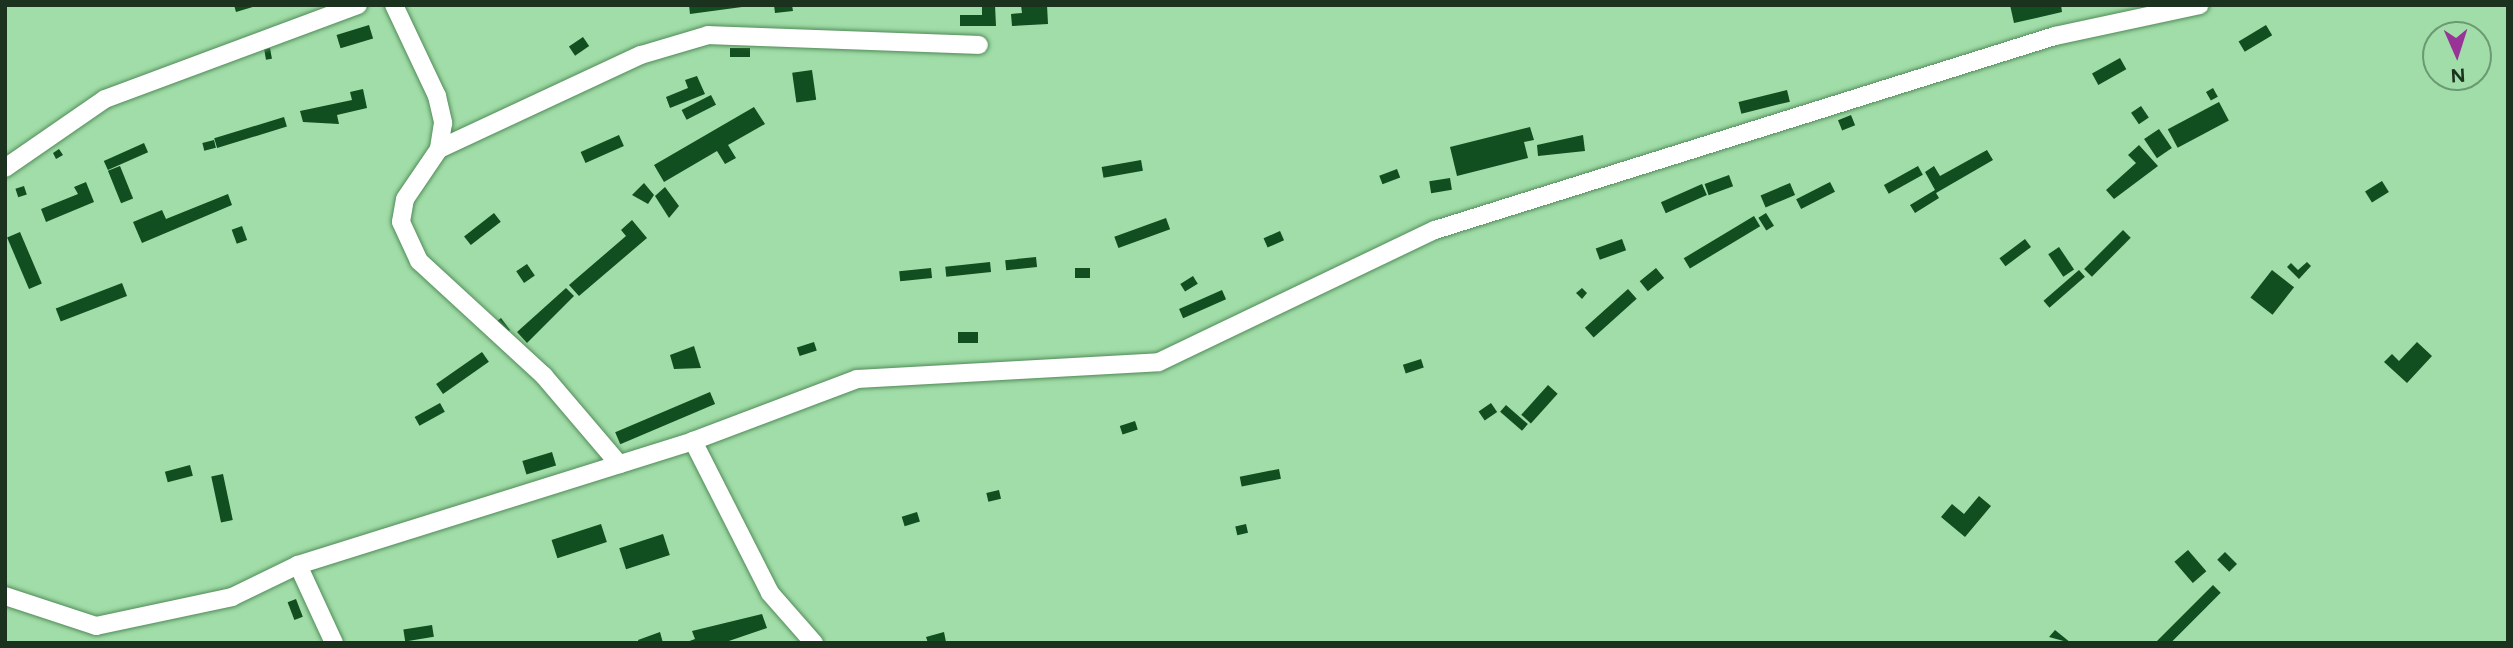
<!DOCTYPE html>
<style>
body{margin:0}
#map{position:relative;width:2513px;height:648px;overflow:hidden;background:#a1dda8;font-family:Figtree,sans-serif}
div>[style]{position:absolute}
[style*='--x']{left:calc(var(--x)*1px);top:calc(var(--y)*1px);width:calc(var(--w)*1px);rotate:calc(var(--a)*1deg)}
.building>*{inset:0;background:#114e20;transform-origin:0 0}
.roads{filter:drop-shadow(0 0 2px #518b59) drop-shadow(0 0 2px #518b59)}
.street>*{height:18px;margin:-9px;padding:0 9px;transform-origin:9px;border-radius:9px;background:#fff}
span{translate:-50% -50%;white-space:nowrap;text-align:center;line-height:1.15;-webkit-text-stroke:7px #a1dda8;paint-order:stroke}
.frame{position:absolute;inset:0;border:7px solid #1a321e;pointer-events:none}
.north{position:absolute;left:2422px;top:21px;width:70px;height:70px;box-sizing:border-box;background:#a1dda8;border:2px solid #6b9971;border-radius:50%;rotate:177deg;font-size:19px;font-weight:700;line-height:28px;text-align:center;color:#1a321e}
.north::after{content:'';display:block;margin:auto;width:24px;height:32px;background:#983398;clip-path:polygon(50% 0,100% 100%,50% 72%,0 100%)}
</style>
<div id="map">
<div class="building">
<i style="clip-path:polygon(234px 5px,255px 5px,256px 6px,236px 12px)"></i>
<i style="clip-path:polygon(689px 5px,742px 5px,742px 7px,690px 14px)"></i>
<i style="clip-path:polygon(774px 5px,792px 5px,793px 11px,775px 13px)"></i>
<i style="clip-path:polygon(982px 5px,995px 5px,996px 26px,960px 26px,960px 15px,982px 15px)"></i>
<i style="clip-path:polygon(1021px 5px,1047px 5px,1048px 24px,1012px 26px,1011px 14px,1022px 13px)"></i>
<i style="clip-path:polygon(2010px 5px,2061px 5px,2062px 12px,2014px 23px)"></i>
<i style="left:369px;top:25px;width:14px;height:34px;rotate:73deg"></i>
<i style="left:2266px;top:25px;width:12px;height:32px;rotate:59deg"></i>
<i style="left:583px;top:37px;width:11px;height:17px;rotate:56deg"></i>
<i style="left:270px;top:48px;width:11px;height:6px;rotate:80deg"></i>
<i style="left:730px;top:48px;width:20px;height:9px"></i>
<i style="left:2120px;top:58px;width:13px;height:32px;rotate:61deg"></i>
<i style="left:812px;top:70px;width:30px;height:20px;rotate:82deg"></i>
<i style="clip-path:polygon(697px 76px,705px 94px,670px 108px,666px 97px,688px 88px,685px 80px)"></i>
<i style="left:2213px;top:88px;width:10px;height:8px;rotate:61deg"></i>
<i style="clip-path:polygon(363px 89px,367px 108px,337px 115px,339px 124px,303px 122px,300px 111px,352px 100px,350px 92px)"></i>
<i style="left:1787px;top:90px;width:12px;height:50px;rotate:76deg"></i>
<i style="left:711px;top:95px;width:11px;height:33px;rotate:63deg"></i>
<i style="left:2219px;top:102px;width:21px;height:58px;rotate:62deg"></i>
<i style="left:2141px;top:106px;width:14px;height:12px;rotate:56deg"></i>
<i style="clip-path:polygon(754px 107px,765px 124px,728px 145px,736px 158px,725px 164px,717px 151px,664px 182px,654px 165px)"></i>
<i style="left:1851px;top:115px;width:11px;height:14px;rotate:68deg"></i>
<i style="left:284px;top:117px;width:10px;height:73px;rotate:73deg"></i>
<i style="clip-path:polygon(1530px 127px,1534px 140px,1524px 142px,1528px 158px,1457px 176px,1450px 147px)"></i>
<i style="left:2159px;top:129px;width:23px;height:18px;rotate:56deg"></i>
<i style="left:619px;top:135px;width:12px;height:42px;rotate:66deg"></i>
<i style="clip-path:polygon(1583px 135px,1585px 151px,1538px 156px,1537px 145px)"></i>
<i style="left:214px;top:140px;width:8px;height:12px;rotate:76deg"></i>
<i style="left:144px;top:143px;width:10px;height:44px;rotate:66deg"></i>
<i style="clip-path:polygon(2139px 145px,2158px 166px,2114px 199px,2106px 190px,2136px 163px,2128px 155px)"></i>
<i style="clip-path:polygon(59px 149px,63px 155px,56px 159px,53px 153px)"></i>
<i style="clip-path:polygon(1987px 150px,1993px 160px,1936px 193px,1939px 198px,1915px 213px,1910px 205px,1935px 190px,1925px 172px,1934px 166px,1940px 176px)"></i>
<i style="left:1141px;top:160px;width:11px;height:40px;rotate:80deg"></i>
<i style="left:120px;top:166px;width:35px;height:13px;rotate:68deg"></i>
<i style="left:1918px;top:166px;width:10px;height:39px;rotate:61deg"></i>
<i style="left:1397px;top:169px;width:9px;height:19px;rotate:69deg"></i>
<i style="left:1729px;top:175px;width:12px;height:26px;rotate:70deg"></i>
<i style="left:1450px;top:178px;width:12px;height:21px;rotate:81deg"></i>
<i style="left:2382px;top:181px;width:13px;height:20px;rotate:58deg"></i>
<i style="clip-path:polygon(86px 182px,94px 202px,46px 222px,41px 209px,78px 194px,74px 187px)"></i>
<i style="left:1830px;top:182px;width:11px;height:38px;rotate:63deg"></i>
<i style="clip-path:polygon(644px 183px,654px 195px,648px 204px,632px 195px)"></i>
<i style="left:1790px;top:183px;width:13px;height:32px;rotate:67deg"></i>
<i style="left:1702px;top:184px;width:12px;height:45px;rotate:66deg"></i>
<i style="left:24px;top:186px;width:9px;height:9px;rotate:72deg"></i>
<i style="clip-path:polygon(665px 187px,679px 206px,669px 218px,655px 196px)"></i>
<i style="clip-path:polygon(228px 194px,232px 205px,142px 243px,133px 222px,162px 210px,166px 219px)"></i>
<i style="left:494px;top:213px;width:11px;height:38px;rotate:52deg"></i>
<i style="left:1766px;top:213px;width:15px;height:9px;rotate:58deg"></i>
<i style="left:1754px;top:216px;width:12px;height:82px;rotate:59deg"></i>
<i style="left:1166px;top:218px;width:12px;height:55px;rotate:70deg"></i>
<i style="clip-path:polygon(632px 220px,647px 238px,579px 296px,569px 285px,626px 236px,621px 230px)"></i>
<i style="left:242px;top:226px;width:15px;height:11px;rotate:70deg"></i>
<i style="left:2123px;top:230px;width:11px;height:55px;rotate:45deg"></i>
<i style="left:1280px;top:231px;width:10px;height:18px;rotate:66deg"></i>
<i style="left:20px;top:232px;width:56px;height:14px;rotate:67deg"></i>
<i style="left:1622px;top:239px;width:12px;height:28px;rotate:70deg"></i>
<i style="left:2025px;top:239px;width:10px;height:32px;rotate:53deg"></i>
<i style="left:2059px;top:247px;width:27px;height:13px;rotate:56deg"></i>
<i style="left:1036px;top:257px;width:10px;height:31px;rotate:84deg"></i>
<i style="left:990px;top:262px;width:10px;height:45px;rotate:84deg"></i>
<i style="clip-path:polygon(2307px 262px,2311px 266px,2299px 279px,2287px 267px,2291px 263px,2298px 270px)"></i>
<i style="left:527px;top:264px;width:14px;height:13px;rotate:56deg"></i>
<i style="left:931px;top:268px;width:10px;height:32px;rotate:84deg"></i>
<i style="left:1075px;top:268px;width:15px;height:10px"></i>
<i style="left:1656px;top:268px;width:13px;height:21px;rotate:51deg"></i>
<i style="left:2079px;top:270px;width:9px;height:47px;rotate:49deg"></i>
<i style="left:2272px;top:270px;width:28px;height:35px;rotate:38deg"></i>
<i style="left:1193px;top:276px;width:9px;height:15px;rotate:58deg"></i>
<i style="left:122px;top:283px;width:14px;height:71px;rotate:69deg"></i>
<i style="clip-path:polygon(566px 288px,574px 296px,527px 343px,517px 332px)"></i>
<i style="clip-path:polygon(1582px 288px,1587px 293px,1582px 299px,1576px 293px)"></i>
<i style="left:1628px;top:289px;width:13px;height:58px;rotate:48deg"></i>
<i style="left:1222px;top:290px;width:10px;height:47px;rotate:66deg"></i>
<i style="left:501px;top:318px;width:15px;height:9px;rotate:53deg"></i>
<i style="left:978px;top:332px;width:11px;height:20px;rotate:90deg"></i>
<i style="left:814px;top:342px;width:9px;height:18px;rotate:72deg"></i>
<i style="clip-path:polygon(2417px 342px,2432px 356px,2407px 383px,2384px 362px,2392px 354px,2399px 361px)"></i>
<i style="clip-path:polygon(694px 346px,701px 368px,674px 369px,670px 355px)"></i>
<i style="left:482px;top:352px;width:12px;height:56px;rotate:55deg"></i>
<i style="left:1421px;top:359px;width:9px;height:19px;rotate:72deg"></i>
<i style="left:1548px;top:385px;width:13px;height:40px;rotate:42deg"></i>
<i style="left:710px;top:392px;width:13px;height:103px;rotate:67deg"></i>
<i style="left:440px;top:403px;width:10px;height:29px;rotate:61deg"></i>
<i style="left:1491px;top:403px;width:11px;height:15px;rotate:56deg"></i>
<i style="left:1506px;top:405px;width:29px;height:9px;rotate:41deg"></i>
<i style="left:1135px;top:421px;width:9px;height:16px;rotate:72deg"></i>
<i style="left:552px;top:452px;width:14px;height:31px;rotate:73deg"></i>
<i style="left:190px;top:465px;width:11px;height:26px;rotate:75deg"></i>
<i style="left:1279px;top:469px;width:10px;height:40px;rotate:79deg"></i>
<i style="left:223px;top:474px;width:47px;height:12px;rotate:78deg"></i>
<i style="left:999px;top:490px;width:9px;height:13px;rotate:77deg"></i>
<i style="clip-path:polygon(1979px 496px,1991px 506px,1965px 537px,1941px 517px,1952px 504px,1964px 514px)"></i>
<i style="left:917px;top:512px;width:10px;height:16px;rotate:73deg"></i>
<i style="left:601px;top:524px;width:19px;height:52px;rotate:72deg"></i>
<i style="left:1246px;top:524px;width:9px;height:11px;rotate:77deg"></i>
<i style="left:663px;top:534px;width:22px;height:46px;rotate:72deg"></i>
<i style="left:2188px;top:550px;width:28px;height:18px;rotate:49deg"></i>
<i style="left:2225px;top:552px;width:17px;height:11px;rotate:45deg"></i>
<i style="left:2213px;top:585px;width:11px;height:82px;rotate:45deg"></i>
<i style="left:296px;top:599px;width:19px;height:9px;rotate:69deg"></i>
<i style="clip-path:polygon(762px 614px,767px 628px,723px 643px,684px 643px,695px 639px,692px 631px)"></i>
<i style="left:432px;top:625px;width:12px;height:29px;rotate:81deg"></i>
<i style="clip-path:polygon(2055px 630px,2071px 643px,2049px 637px)"></i>
<i style="clip-path:polygon(660px 632px,663px 643px,639px 643px,638px 640px)"></i>
<i style="clip-path:polygon(944px 632px,946px 642px,928px 643px,926px 637px)"></i>
</div>
<div class="roads">
<div class="street">
<i style="--x:394;--y:5;--w:101;--a:64.7"></i>
<i style="--x:437;--y:96;--w:28;--a:77"></i>
<i style="--x:443;--y:123;--w:26;--a:99"></i>
<i style="--x:439;--y:149;--w:60;--a:124.2"></i>
<i style="--x:405;--y:199;--w:23;--a:100"></i>
<i style="--x:401;--y:222;--w:43;--a:65.2"></i>
<i style="--x:419;--y:261;--w:170;--a:42.6"></i>
<i style="--x:544;--y:376;--w:116;--a:49.6"></i>
<i style="--x:439;--y:149;--w:223;--a:-25"></i>
<i style="--x:641;--y:55;--w:70;--a:-16.6"></i>
<i style="--x:708;--y:35;--w:271;--a:2.1"></i>
<i style="--x:5;--y:168;--w:121;--a:-34.6"></i>
<i style="--x:105;--y:99;--w:270;--a:-20.4"></i>
<i style="--x:693;--y:441;--w:170;--a:63.1"></i>
<i style="--x:770;--y:593;--w:67;--a:48.7"></i>
<i style="--x:298;--y:565;--w:86;--a:65.2"></i>
<i style="--x:5;--y:596;--w:96;--a:18.2"></i>
<i style="--x:96;--y:626;--w:139;--a:-12"></i>
<i style="--x:232;--y:597;--w:73;--a:-25.9"></i>
<i style="--x:298;--y:565;--w:414;--a:-17.4"></i>
<i style="--x:693;--y:441;--w:175;--a:-20.7"></i>
<i style="--x:857;--y:379;--w:302;--a:-3.2"></i>
<i style="--x:1159;--y:362;--w:306;--a:-25.6"></i>
<i style="--x:1435;--y:230;--w:650;--a:-17.38"></i>
<i style="--x:2055;--y:36;--w:148;--a:-12.1"></i>
</div>
</div>
<div class="frame"></div>
<div class="north">N</div>
</div>
